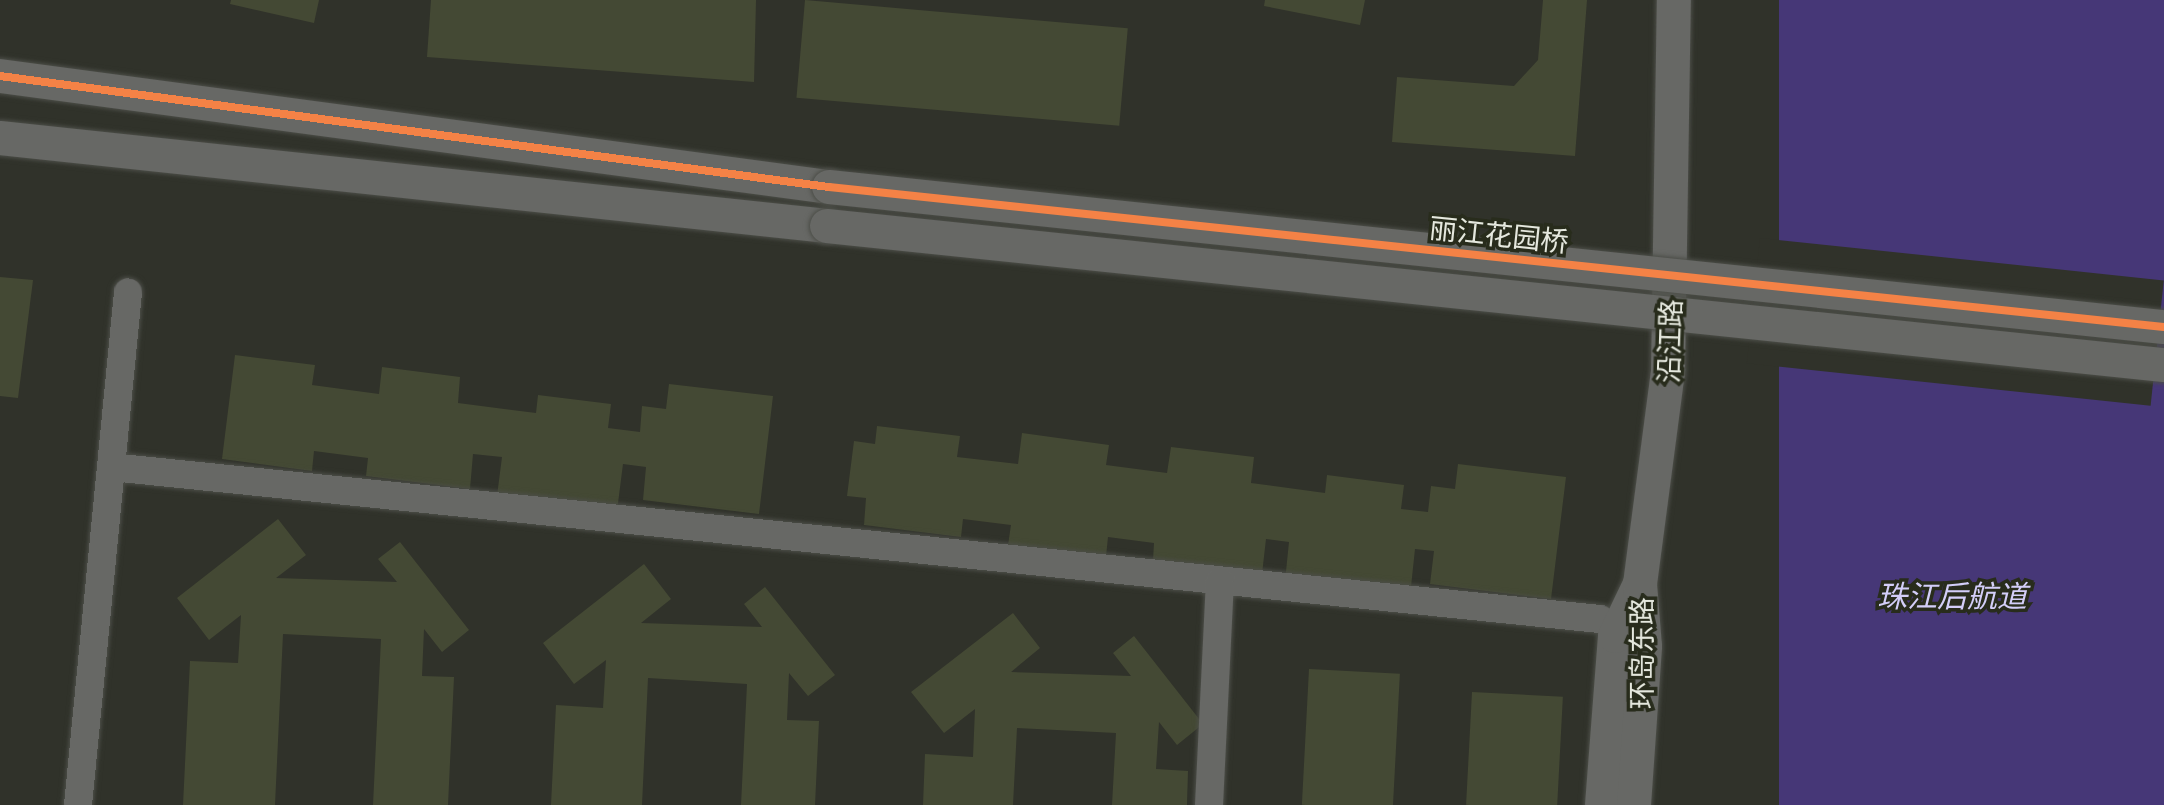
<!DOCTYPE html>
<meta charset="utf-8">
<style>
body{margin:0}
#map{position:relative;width:2164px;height:805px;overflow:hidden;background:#30322a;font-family:Georgia,"Noto Sans SC",serif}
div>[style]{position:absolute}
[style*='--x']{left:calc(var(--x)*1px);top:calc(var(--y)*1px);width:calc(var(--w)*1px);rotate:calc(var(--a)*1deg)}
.water>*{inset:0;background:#463777;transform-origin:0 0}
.pier>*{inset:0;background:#30322a;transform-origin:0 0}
.building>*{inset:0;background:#444934;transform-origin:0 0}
.roads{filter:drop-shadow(0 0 2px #4c4e48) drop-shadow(0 0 2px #4c4e48)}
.minor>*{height:28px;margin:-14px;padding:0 14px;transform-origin:14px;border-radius:14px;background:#676865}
.tertiary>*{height:34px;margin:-17px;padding:0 17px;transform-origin:17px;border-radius:17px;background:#676865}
.bridges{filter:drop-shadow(0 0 2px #4c4e48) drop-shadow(0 0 2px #4c4e48)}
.tertiary-bridge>*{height:34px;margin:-17px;padding:0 17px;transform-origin:17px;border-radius:17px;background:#676865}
.cycleway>*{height:8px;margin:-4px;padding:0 4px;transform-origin:4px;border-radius:4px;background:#f48246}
span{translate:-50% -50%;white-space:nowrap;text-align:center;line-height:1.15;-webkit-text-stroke:7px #282c1c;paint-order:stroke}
.street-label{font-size:28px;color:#e5e8de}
.water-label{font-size:30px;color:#d3cef8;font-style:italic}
</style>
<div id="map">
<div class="water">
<i style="left:1779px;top:0;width:385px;height:807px"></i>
</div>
<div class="pier">
<i style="left:1760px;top:238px;width:406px;height:126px;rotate:6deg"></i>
</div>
<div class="building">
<i style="clip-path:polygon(231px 0,319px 0,314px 23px,230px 4px)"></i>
<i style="clip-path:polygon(431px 0,756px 0,754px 82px,427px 57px)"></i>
<i style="left:805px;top:0;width:324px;height:98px;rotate:5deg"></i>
<i style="clip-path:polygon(1265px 0,1365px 0,1360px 25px,1264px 6px)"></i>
<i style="clip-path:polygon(1543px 0,1587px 0,1575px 156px,1392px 142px,1397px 77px,1514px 86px,1538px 60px)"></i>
<i style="clip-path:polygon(0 277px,33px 280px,18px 398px,0 396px)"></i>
<i style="clip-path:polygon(235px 355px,315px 365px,312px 385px,379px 394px,382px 367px,460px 377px,458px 403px,536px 413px,538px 395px,611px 404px,608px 428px,640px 432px,642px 406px,666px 409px,669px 384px,773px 396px,759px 514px,643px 500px,646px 467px,623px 464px,617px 511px,497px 496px,502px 457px,473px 454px,470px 489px,366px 476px,368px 458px,314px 451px,312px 471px,222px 459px)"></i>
<i style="clip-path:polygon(877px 426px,960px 436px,957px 457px,1018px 464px,1022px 433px,1109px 445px,1106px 465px,1167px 473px,1171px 447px,1254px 457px,1251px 483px,1325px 493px,1327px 475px,1404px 485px,1401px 509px,1428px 512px,1431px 486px,1455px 489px,1458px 464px,1566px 477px,1551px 599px,1430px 584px,1434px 551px,1415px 549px,1410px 596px,1285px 581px,1289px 542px,1266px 539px,1262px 574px,1153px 560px,1154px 543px,1108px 537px,1106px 557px,1008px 545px,1011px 525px,963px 519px,961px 537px,864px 525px,866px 498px,847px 496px,854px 441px,875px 444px)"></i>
<i style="clip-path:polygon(278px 519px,306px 555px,276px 578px,397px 582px,378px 559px,400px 542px,469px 630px,442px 652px,424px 629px,422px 676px,454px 677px,448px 805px,373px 805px,381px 639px,283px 634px,275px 805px,183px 805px,190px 661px,238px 663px,241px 615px,209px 640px,177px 598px)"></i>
<i style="clip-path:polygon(644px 564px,671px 599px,641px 623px,762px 627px,744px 604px,765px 587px,835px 675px,808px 696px,789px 673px,787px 720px,819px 721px,815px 805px,741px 805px,747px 684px,648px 678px,642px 805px,551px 805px,556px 705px,603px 708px,606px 660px,574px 684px,543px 643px)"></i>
<i style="clip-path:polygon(1013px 613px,1040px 648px,1011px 672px,1131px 676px,1113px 653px,1134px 636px,1203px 724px,1177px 745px,1159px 722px,1156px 769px,1188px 771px,1187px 805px,1112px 805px,1116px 733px,1017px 728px,1013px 805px,923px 805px,925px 754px,973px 757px,975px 709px,944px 733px,911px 692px)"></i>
<i style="left:1309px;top:669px;width:91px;height:136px;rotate:3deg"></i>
<i style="left:1472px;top:692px;width:91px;height:113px;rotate:3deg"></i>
</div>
<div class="roads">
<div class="minor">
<i style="--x:111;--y:467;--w:1497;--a:5.83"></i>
<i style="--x:78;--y:805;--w:515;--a:-84.43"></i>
<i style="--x:1209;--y:805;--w:224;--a:-87.2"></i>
</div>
<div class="tertiary">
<i style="--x:0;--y:76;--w:836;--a:7.63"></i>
<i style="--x:0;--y:138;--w:832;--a:6.07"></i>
<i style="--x:1602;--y:805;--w:169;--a:-85.6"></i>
<i style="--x:1615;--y:636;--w:58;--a:-64.3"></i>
<i style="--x:1634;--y:805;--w:159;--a:-86"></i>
<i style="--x:1645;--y:646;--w:62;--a:-94.6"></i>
<i style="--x:1640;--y:584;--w:214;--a:-82.5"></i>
<i style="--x:1668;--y:372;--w:372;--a:-89.1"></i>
</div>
</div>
<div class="bridges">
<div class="tertiary-bridge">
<i style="--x:829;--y:187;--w:1342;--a:5.99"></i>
<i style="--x:827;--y:226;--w:1344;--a:5.94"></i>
</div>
</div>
<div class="cycleway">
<i style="--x:0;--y:76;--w:836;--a:7.63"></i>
<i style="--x:829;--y:187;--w:1342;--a:5.99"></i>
</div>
<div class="street-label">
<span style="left:1499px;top:233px;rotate:6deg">丽江花园桥</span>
<span style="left:1668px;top:341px;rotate:-88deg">沿江路</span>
<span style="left:1640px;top:653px;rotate:-90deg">环岛东路</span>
</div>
<div class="water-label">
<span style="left:1952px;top:594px">珠江后航道</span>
</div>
</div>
